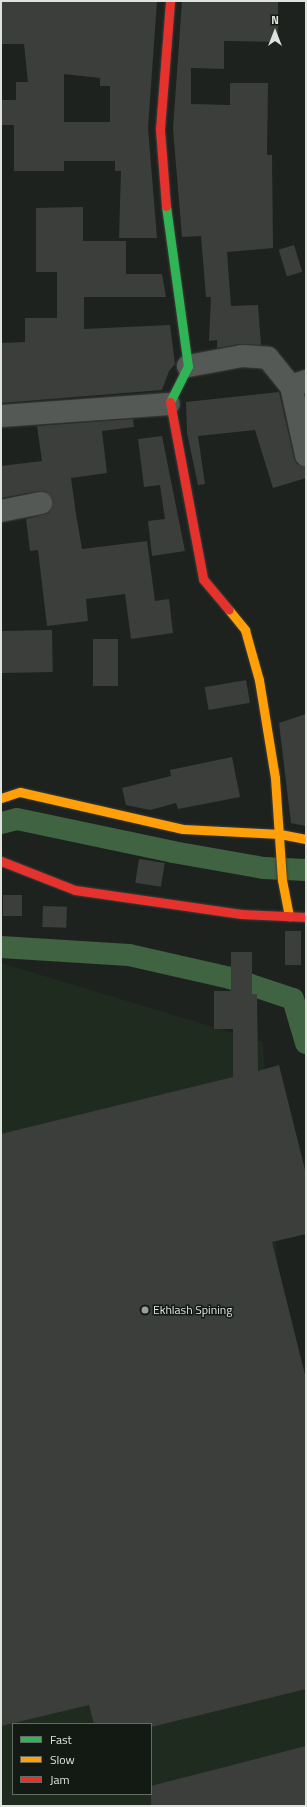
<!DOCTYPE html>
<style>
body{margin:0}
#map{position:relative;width:307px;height:1807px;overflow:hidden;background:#1e221e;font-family:"Titillium Web",sans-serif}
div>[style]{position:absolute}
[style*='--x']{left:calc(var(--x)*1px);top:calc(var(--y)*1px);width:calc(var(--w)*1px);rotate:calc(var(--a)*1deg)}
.built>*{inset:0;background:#202b20}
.canal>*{height:22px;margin:-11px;padding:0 11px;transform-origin:11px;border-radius:11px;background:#406342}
.building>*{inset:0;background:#3c3e3c;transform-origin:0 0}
.roads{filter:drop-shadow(0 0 1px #3b3e3b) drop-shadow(0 0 1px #3b3e3b)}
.street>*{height:22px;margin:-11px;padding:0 11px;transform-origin:11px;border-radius:11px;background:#555955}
.fast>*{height:9px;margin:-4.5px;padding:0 4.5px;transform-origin:4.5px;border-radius:4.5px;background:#30b455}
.slow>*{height:9px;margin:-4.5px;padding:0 4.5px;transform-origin:4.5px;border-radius:4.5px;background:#ff9f0a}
.jam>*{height:9px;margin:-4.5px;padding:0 4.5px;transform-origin:4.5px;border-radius:4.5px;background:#e5322d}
.dots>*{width:11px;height:11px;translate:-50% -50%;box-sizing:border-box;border:2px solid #131a14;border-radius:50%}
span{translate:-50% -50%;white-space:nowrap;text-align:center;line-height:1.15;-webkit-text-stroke:3px #131a14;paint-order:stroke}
.poi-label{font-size:12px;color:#dee3de}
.left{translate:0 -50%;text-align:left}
.frame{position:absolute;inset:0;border:2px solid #dee3de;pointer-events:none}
.legend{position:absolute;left:12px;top:1723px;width:140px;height:72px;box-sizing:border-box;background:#131a14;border:1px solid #646a65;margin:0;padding:5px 7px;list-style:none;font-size:12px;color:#dee3de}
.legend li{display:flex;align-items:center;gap:8px;height:20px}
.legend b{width:20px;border:1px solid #646a65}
.north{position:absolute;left:255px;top:12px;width:40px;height:40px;-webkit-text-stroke:3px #131a14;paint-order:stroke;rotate:0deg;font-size:11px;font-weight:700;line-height:16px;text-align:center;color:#dee3de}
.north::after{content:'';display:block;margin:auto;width:14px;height:18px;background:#dee3de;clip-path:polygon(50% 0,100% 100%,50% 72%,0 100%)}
</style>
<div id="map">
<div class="built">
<i style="clip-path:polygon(evenodd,1px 963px,263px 1042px,295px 1549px,306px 1603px,306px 1806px,1px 1806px,1px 963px,13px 1724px,151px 1724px,151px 1794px,13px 1794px,13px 1724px)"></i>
</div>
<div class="canal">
<i style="--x:1;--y:823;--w:16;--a:-14"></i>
<i style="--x:17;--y:819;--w:159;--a:11.9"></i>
<i style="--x:173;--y:852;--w:92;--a:10"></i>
<i style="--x:264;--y:868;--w:42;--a:2.7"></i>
<i style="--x:1;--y:947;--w:128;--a:3.6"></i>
<i style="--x:129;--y:955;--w:104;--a:12.8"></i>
<i style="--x:230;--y:978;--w:66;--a:18.4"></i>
<i style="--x:293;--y:999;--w:46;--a:73.5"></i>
</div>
<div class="building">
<i style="clip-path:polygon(evenodd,1px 1px,157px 1px,148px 128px,157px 238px,119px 238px,121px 171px,115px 171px,115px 161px,64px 161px,64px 171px,14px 171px,14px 125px,1px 125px,1px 100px,16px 100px,16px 82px,28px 82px,24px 44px,1px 44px,1px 1px,64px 74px,100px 78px,100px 86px,110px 86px,110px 122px,64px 122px,64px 74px)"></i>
<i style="clip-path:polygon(182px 1px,278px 1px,278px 42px,224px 41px,224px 69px,191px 68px,191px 104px,230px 105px,230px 83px,268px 83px,267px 155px,272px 155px,273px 248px,227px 252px,231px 306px,258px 305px,261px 345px,240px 344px,217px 348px,217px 340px,209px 341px,211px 297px,206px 297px,201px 236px,182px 237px,173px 129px)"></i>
<i style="clip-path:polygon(83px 207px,83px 241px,126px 241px,126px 274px,162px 274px,166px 297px,84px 297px,84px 329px,170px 325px,175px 364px,169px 371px,162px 390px,1px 403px,1px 343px,25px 342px,25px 318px,57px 318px,57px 272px,36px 272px,36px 208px)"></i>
<i style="left:294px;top:245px;width:28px;height:16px;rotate:73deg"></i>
<i style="clip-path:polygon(279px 392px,294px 458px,297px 464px,306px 467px,306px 478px,273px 488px,255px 430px,198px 436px,205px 484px,198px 485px,187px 433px,186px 402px)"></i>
<i style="clip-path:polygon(133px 419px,134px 427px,102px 431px,107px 473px,71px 478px,76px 514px,82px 549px,147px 541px,155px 601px,169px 599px,173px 633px,131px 639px,125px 594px,86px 599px,88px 621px,47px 626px,38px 550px,30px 551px,26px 519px,49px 513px,53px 500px,45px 491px,39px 491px,1px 498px,1px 466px,42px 461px,37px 426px)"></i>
<i style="clip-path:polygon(162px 436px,185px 551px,152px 556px,148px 521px,165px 519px,160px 485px,144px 487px,138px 439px)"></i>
<i style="left:52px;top:630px;width:42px;height:51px;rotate:89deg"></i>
<i style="left:93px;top:639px;width:25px;height:47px"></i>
<i style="left:246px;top:680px;width:23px;height:42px;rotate:80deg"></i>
<i style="clip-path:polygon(306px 714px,306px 826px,291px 823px,279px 723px)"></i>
<i style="clip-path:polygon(232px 757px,240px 797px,178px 809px,176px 803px,150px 810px,126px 805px,122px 788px,171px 776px,170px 770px)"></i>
<i style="left:139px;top:859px;width:26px;height:24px;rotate:9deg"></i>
<i style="left:3px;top:895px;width:19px;height:21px"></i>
<i style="left:43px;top:906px;width:24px;height:21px;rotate:2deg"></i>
<i style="left:285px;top:931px;width:16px;height:34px"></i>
<i style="clip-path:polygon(231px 952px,252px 952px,252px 994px,257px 994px,258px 1071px,279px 1065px,306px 1174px,306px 1234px,272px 1242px,306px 1379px,306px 1689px,151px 1727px,151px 1724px,94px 1724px,89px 1705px,1px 1726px,1px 1134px,233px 1077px,233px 1029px,214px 1029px,214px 991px,231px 991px)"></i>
<i style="clip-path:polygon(306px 1746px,306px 1806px,151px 1806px,151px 1786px)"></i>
</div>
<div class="roads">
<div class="street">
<i style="--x:188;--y:366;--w:55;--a:-10.5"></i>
<i style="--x:242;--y:356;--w:26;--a:4"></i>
<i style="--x:268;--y:358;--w:36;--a:51"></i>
<i style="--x:291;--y:386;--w:16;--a:-18"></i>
<i style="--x:291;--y:386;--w:71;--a:77.7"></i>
<i style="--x:1;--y:416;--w:168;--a:-4.1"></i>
<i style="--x:1;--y:511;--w:41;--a:-11.3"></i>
</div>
<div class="fast">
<i style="--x:166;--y:206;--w:162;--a:82.2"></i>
<i style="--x:188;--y:366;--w:40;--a:116.6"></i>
</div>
<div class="slow">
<i style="--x:229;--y:610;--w:26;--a:51"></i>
<i style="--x:245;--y:630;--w:52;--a:74.4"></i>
<i style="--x:259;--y:680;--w:99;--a:80.7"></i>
<i style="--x:275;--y:778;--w:102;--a:86.1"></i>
<i style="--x:282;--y:880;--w:37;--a:79"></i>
<i style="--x:1;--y:798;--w:20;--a:-18"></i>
<i style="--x:20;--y:792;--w:167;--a:12.8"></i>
<i style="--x:183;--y:829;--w:97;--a:3"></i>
<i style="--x:280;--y:834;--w:26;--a:11"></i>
</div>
<div class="jam">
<i style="--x:166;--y:206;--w:77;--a:-94.5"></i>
<i style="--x:160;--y:129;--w:128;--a:-85.5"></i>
<i style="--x:170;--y:402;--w:180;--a:79.4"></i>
<i style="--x:203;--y:579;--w:40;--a:50"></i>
<i style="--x:1;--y:861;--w:79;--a:21.4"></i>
<i style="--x:75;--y:890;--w:168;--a:8.2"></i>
<i style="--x:241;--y:914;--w:65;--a:2.6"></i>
</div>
</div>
<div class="dots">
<i style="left:145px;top:1310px;background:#9b9f9b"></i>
</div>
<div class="poi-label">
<span class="left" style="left:153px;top:1310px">Ekhlash Spining</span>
</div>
<div class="frame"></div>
<ul class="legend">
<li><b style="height:5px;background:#30b455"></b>Fast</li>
<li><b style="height:5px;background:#ff9f0a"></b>Slow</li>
<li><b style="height:5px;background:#e5322d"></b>Jam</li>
</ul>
<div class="north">N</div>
</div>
